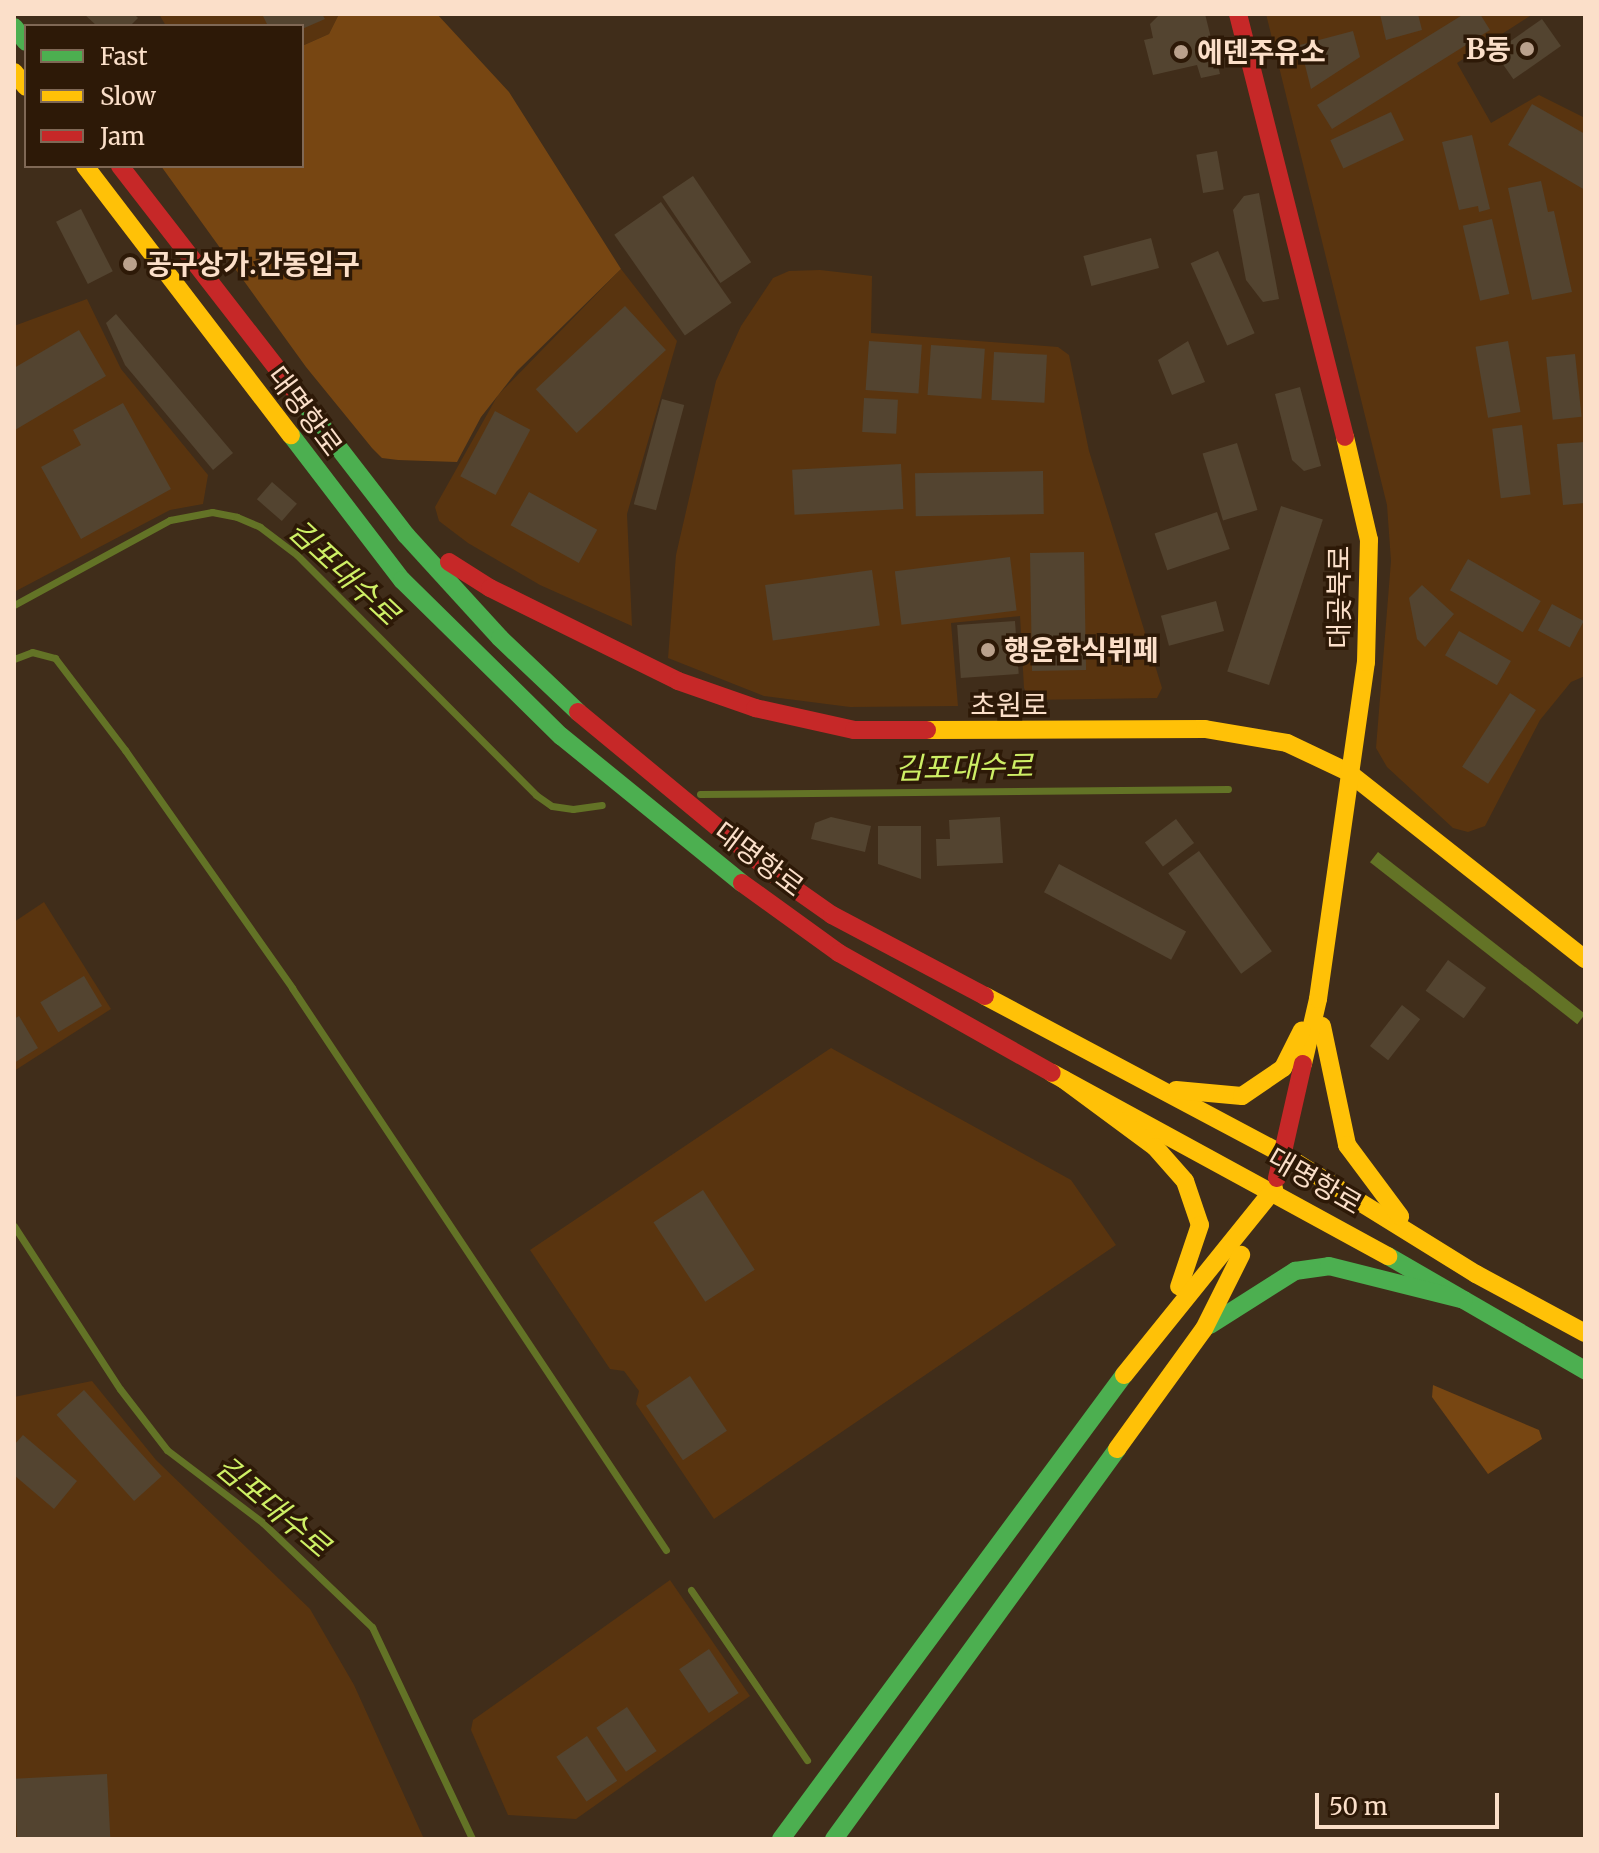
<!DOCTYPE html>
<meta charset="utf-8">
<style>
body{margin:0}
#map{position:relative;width:1599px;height:1853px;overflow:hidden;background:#402d1a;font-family:Merriweather,"Noto Sans KR",serif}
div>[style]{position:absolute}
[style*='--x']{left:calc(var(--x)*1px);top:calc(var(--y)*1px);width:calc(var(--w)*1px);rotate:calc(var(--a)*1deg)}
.built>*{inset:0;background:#59340f}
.green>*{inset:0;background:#774612}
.water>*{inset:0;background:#637326;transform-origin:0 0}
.stream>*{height:7px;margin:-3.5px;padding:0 3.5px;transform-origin:3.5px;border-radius:3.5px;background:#637326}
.building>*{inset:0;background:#534430;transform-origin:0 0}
.fast>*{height:18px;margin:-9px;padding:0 9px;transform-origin:9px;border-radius:9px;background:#4caf50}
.slow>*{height:18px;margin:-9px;padding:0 9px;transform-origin:9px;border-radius:9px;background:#ffc107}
.jam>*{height:18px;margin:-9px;padding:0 9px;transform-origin:9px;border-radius:9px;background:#c62828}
.dots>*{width:22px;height:22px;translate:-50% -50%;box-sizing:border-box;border:4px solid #2d1907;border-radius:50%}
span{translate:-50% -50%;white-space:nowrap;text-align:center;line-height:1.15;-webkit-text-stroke:7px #2d1907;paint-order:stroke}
.poi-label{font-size:28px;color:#fbdfc9;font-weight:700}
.right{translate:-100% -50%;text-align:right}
.left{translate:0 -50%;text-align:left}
.street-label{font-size:28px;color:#fbdfc9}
.water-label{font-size:30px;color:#ceef65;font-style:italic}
.frame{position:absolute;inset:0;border:16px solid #fbdfc9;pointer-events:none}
.legend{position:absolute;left:24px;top:24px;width:280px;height:144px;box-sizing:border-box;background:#2d1907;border:2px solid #7f6855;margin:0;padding:10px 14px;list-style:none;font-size:24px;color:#fbdfc9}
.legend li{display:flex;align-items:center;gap:16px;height:40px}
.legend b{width:40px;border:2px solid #7f6855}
.scale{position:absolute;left:1315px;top:1793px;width:184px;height:36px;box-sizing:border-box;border:4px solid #fbdfc9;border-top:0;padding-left:10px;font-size:24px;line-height:28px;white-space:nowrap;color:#fbdfc9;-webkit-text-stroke:6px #2d1907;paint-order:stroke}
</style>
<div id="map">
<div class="built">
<i style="clip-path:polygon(159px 14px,339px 14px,329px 34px,302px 46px,302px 26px,166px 26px)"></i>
<i style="clip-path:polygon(1266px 14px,1533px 14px,1457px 63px,1491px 123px,1539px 95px,1585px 118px,1585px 676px,1571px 682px,1540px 720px,1485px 826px,1468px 832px,1453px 828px,1387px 767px,1376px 748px,1391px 561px,1387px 505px)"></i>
<i style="clip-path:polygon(621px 269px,677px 341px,627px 514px,632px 626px,540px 585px,468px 543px,439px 521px,435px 507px,498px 395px)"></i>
<i style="clip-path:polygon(820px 270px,872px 276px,871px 333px,1058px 347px,1069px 355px,1089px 451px,1162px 688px,1157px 698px,1030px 700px,1024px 688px,1020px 616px,951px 623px,958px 706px,850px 707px,764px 696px,668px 658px,676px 555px,716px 381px,741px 326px,773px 278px,789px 271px)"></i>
<i style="clip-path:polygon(87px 299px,121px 369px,208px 475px,203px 504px,170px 510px,14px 592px,14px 326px)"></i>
<i style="clip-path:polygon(44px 902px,111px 1009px,14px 1071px,14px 922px)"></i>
<i style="clip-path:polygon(831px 1048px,1071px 1180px,1116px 1245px,714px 1519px,636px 1404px,639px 1391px,624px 1371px,610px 1369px,530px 1250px)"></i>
<i style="clip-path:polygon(92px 1381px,156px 1460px,310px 1609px,354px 1685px,424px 1839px,14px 1839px,14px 1397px)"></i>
<i style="clip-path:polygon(670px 1580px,750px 1696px,576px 1819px,508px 1815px,471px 1730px,473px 1720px)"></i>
</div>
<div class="green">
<i style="clip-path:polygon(339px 14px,437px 14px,509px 92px,621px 269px,517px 371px,481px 417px,457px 462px,398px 460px,382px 458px,372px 448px,306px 367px,161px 166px,302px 166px,302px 46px,329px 34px)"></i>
<i style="clip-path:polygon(1433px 1385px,1539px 1430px,1542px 1439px,1488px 1474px,1432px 1397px)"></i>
</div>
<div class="water">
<i style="left:1378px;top:852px;width:263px;height:13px;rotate:38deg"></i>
</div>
<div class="stream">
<i style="--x:14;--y:605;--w:178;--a:-28.6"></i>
<i style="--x:170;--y:520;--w:43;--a:-10.8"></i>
<i style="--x:212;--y:512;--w:25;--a:11"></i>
<i style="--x:237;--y:517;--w:25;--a:23"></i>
<i style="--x:260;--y:527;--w:46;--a:37.1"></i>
<i style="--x:297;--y:555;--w:339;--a:45.1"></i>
<i style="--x:536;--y:795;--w:19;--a:35"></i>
<i style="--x:552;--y:806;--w:21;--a:8"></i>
<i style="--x:573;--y:809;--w:29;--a:-8"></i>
<i style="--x:14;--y:659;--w:19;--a:-21"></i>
<i style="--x:32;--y:652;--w:24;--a:15"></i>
<i style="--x:55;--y:658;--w:116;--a:52.7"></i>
<i style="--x:125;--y:750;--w:291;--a:54.9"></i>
<i style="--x:292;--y:988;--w:675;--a:56.36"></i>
<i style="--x:700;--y:794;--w:528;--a:-0.54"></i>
<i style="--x:14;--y:1226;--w:194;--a:57"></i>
<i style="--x:120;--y:1389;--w:77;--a:52.4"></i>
<i style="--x:167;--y:1450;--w:121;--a:37.2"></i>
<i style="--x:263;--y:1523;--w:151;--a:43.7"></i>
<i style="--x:372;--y:1627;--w:234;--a:64.7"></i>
<i style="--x:691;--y:1590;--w:206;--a:55.7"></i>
</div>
<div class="building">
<i style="clip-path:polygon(84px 14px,134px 14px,138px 18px,130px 26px,97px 26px)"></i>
<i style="clip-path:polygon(262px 14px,322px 14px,325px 19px,302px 29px,268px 26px)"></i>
<i style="clip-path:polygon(1160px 14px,1205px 14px,1220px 74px,1201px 78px,1197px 65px,1153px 75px,1144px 40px,1153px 38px,1150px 24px)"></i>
<i style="clip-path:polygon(1380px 14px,1418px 14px,1422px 30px,1386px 40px)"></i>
<i style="clip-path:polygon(1464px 14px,1480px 14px,1490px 30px,1332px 129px,1317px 105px)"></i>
<i style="left:1542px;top:19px;width:33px;height:58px;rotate:55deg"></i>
<i style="clip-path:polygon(1353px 31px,1360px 57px,1311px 89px,1300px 45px)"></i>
<i style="clip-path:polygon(1532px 104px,1585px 134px,1585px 190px,1508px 145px)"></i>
<i style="left:1391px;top:112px;width:31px;height:67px;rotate:65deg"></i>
<i style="clip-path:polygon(1472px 135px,1490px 209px,1479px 212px,1478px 206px,1459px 210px,1442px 142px)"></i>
<i style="left:1217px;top:151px;width:39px;height:21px;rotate:80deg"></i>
<i style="left:693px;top:176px;width:104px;height:37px;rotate:56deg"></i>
<i style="clip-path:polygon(1541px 181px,1548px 212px,1554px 211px,1572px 292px,1532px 300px,1508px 188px)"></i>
<i style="clip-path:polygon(1259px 193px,1279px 299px,1263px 302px,1246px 280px,1233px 210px,1244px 196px)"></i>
<i style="left:661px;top:202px;width:123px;height:57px;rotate:55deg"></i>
<i style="left:81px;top:209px;width:70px;height:28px;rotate:63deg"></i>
<i style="left:1492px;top:219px;width:77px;height:30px;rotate:77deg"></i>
<i style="left:1151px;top:238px;width:31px;height:70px;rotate:75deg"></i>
<i style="left:1218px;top:251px;width:90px;height:30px;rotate:66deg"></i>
<i style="left:625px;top:306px;width:60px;height:122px;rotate:47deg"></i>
<i style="clip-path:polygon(116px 314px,233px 453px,213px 470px,125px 365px,106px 323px)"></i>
<i style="clip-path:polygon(79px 330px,106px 376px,15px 430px,14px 368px)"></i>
<i style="left:869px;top:341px;width:53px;height:49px;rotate:4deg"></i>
<i style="clip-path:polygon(1188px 341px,1205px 382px,1172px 395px,1158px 360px)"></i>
<i style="left:1508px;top:341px;width:72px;height:33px;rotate:80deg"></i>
<i style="left:931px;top:345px;width:54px;height:50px;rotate:4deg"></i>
<i style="left:994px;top:352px;width:53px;height:48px;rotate:3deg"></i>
<i style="left:1575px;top:354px;width:63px;height:29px;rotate:84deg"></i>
<i style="clip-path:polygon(1300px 387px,1321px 466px,1304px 471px,1292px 460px,1275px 394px)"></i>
<i style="left:864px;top:398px;width:34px;height:34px;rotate:3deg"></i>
<i style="left:662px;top:399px;width:23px;height:109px;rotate:15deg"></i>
<i style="clip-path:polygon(123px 403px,171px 489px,81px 539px,41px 467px,81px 445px,73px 430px)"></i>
<i style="left:495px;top:411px;width:40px;height:74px;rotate:28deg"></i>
<i style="left:1522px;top:425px;width:70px;height:30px;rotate:83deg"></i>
<i style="clip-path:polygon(1585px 442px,1585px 503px,1563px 505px,1557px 444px)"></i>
<i style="left:1237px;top:443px;width:70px;height:36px;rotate:73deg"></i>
<i style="left:901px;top:464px;width:45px;height:109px;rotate:87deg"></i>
<i style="left:1043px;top:471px;width:43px;height:128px;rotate:89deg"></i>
<i style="left:272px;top:482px;width:33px;height:23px;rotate:41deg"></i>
<i style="left:529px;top:492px;width:78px;height:38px;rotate:29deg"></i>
<i style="left:1281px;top:506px;width:44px;height:174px;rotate:18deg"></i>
<i style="left:1217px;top:512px;width:39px;height:66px;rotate:71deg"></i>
<i style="left:1084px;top:552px;width:118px;height:54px;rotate:89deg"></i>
<i style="left:1010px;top:557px;width:54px;height:116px;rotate:83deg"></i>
<i style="left:1468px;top:559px;width:84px;height:36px;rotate:30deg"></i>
<i style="left:872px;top:570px;width:56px;height:108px;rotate:82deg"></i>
<i style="clip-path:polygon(1422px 585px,1454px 614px,1425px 647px,1417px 639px,1409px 598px)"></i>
<i style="left:1216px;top:601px;width:31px;height:57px;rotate:75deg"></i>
<i style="left:1552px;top:604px;width:36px;height:30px;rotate:28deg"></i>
<i style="left:1015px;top:621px;width:53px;height:58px;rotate:86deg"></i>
<i style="left:1459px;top:631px;width:60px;height:28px;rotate:30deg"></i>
<i style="left:1510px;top:693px;width:31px;height:88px;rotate:33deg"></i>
<i style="clip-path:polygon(831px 817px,871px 826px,865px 852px,811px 839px,815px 823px)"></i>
<i style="clip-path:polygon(1000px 817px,1003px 863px,937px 866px,936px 839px,950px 839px,949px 820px)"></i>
<i style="left:1176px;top:819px;width:30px;height:39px;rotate:53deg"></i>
<i style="clip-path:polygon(878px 826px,921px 826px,921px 879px,878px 864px)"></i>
<i style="left:1199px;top:851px;width:124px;height:38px;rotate:54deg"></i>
<i style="left:1059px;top:864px;width:144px;height:32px;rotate:28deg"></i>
<i style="left:1448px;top:960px;width:47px;height:38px;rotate:36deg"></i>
<i style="left:84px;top:976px;width:35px;height:51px;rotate:59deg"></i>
<i style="left:1402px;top:1005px;width:23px;height:52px;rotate:38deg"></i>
<i style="clip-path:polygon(19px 1016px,38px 1048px,14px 1063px,14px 1019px)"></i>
<i style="left:703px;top:1190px;width:95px;height:59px;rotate:57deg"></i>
<i style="left:690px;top:1376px;width:66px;height:53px;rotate:56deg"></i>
<i style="left:84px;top:1390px;width:116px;height:37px;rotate:48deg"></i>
<i style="clip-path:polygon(23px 1435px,77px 1481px,54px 1509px,14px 1475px,14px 1445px)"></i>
<i style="left:709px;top:1649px;width:53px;height:36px;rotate:56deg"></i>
<i style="left:627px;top:1707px;width:53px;height:37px;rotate:56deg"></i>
<i style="left:587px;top:1736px;width:54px;height:37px;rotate:56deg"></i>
<i style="left:107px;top:1774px;width:65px;height:93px;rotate:87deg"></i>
</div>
<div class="fast">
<i style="--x:14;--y:27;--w:19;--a:51"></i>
<i style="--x:304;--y:403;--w:167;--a:52.3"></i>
<i style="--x:406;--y:535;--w:139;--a:47.6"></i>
<i style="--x:500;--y:638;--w:108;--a:43.5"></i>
<i style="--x:291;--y:435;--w:183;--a:52.6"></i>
<i style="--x:402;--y:580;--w:223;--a:44.5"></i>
<i style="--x:561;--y:736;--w:233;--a:39.1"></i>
<i style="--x:1388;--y:1256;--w:228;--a:30.1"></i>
<i style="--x:1210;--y:1325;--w:101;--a:-32.4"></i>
<i style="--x:1295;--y:1271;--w:34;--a:-8"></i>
<i style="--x:1329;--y:1266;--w:139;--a:14.1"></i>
<i style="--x:781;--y:1839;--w:577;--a:-53.53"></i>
<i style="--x:834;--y:1839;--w:482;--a:-54"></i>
</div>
<div class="slow">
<i style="--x:14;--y:72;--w:19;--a:51"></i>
<i style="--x:85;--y:166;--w:339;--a:52.6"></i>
<i style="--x:927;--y:730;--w:278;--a:-0.2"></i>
<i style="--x:1205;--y:729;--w:83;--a:9.7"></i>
<i style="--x:1287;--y:743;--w:68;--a:25.4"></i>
<i style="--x:1348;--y:772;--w:302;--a:38.3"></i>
<i style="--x:985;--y:996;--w:339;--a:28"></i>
<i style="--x:1284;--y:1155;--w:226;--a:31.8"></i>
<i style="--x:1476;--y:1274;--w:124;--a:28.4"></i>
<i style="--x:1322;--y:1026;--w:122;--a:78.1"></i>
<i style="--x:1347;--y:1145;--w:89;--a:53.3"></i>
<i style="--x:1303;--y:1064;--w:67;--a:-77"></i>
<i style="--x:1318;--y:999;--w:340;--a:-81.9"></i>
<i style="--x:1366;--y:662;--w:122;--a:-88.6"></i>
<i style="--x:1369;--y:540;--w:106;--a:-103.1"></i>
<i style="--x:1052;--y:1073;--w:383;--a:28.6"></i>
<i style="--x:1063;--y:1079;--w:114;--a:36.5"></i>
<i style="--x:1155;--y:1147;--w:45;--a:48.6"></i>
<i style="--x:1185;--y:1181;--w:46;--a:71.2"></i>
<i style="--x:1200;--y:1225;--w:65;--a:108.7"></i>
<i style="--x:1176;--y:1090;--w:66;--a:5.2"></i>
<i style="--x:1242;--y:1096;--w:50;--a:-34.3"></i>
<i style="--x:1283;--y:1068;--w:42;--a:-63.4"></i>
<i style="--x:1124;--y:1375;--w:239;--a:-51.1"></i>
<i style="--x:1117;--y:1449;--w:148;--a:-54.1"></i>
<i style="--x:1204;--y:1329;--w:83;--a:-63.4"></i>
</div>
<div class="jam">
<i style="--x:1238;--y:14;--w:436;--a:75.8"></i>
<i style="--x:120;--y:166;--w:300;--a:52.2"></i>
<i style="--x:449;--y:562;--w:49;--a:32.4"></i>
<i style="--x:490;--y:588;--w:210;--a:26.3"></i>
<i style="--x:678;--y:681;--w:82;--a:19.3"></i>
<i style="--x:755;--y:708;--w:101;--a:12.5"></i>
<i style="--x:854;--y:730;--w:73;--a:0"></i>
<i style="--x:578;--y:712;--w:256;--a:39.6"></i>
<i style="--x:775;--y:875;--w:70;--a:35.1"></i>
<i style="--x:832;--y:915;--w:173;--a:27.9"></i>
<i style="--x:742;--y:883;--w:120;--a:35.8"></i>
<i style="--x:839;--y:953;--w:244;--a:29.4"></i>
<i style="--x:1277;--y:1178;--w:117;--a:-77.2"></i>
</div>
<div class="dots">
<i style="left:1527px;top:49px;background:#baa18c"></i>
<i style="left:1181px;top:52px;background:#baa18c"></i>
<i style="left:130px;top:264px;background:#baa18c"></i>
<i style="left:988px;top:650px;background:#baa18c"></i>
</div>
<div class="poi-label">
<span class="right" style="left:1511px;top:49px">B동</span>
<span class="left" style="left:1197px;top:52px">에덴주유소</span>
<span class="left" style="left:146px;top:264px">공구상가.간동입구</span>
<span class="left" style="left:1004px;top:650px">행운한식뷔페</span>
</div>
<div class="street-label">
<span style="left:305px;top:411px;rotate:53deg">대명항로</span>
<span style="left:1339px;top:597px;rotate:-90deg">대곶북로</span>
<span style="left:1009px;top:705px">초원로</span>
<span style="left:759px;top:859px;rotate:37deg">대명항로</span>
<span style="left:1315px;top:1181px;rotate:30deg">대명항로</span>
</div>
<div class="water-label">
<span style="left:344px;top:572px;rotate:43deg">김포대수로</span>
<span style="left:964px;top:767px;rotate:-1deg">김포대수로</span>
<span style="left:273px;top:1506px;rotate:40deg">김포대수로</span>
</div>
<div class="frame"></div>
<ul class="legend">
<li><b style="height:10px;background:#4caf50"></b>Fast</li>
<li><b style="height:10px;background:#ffc107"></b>Slow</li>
<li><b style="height:10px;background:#c62828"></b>Jam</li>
</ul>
<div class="scale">50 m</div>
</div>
